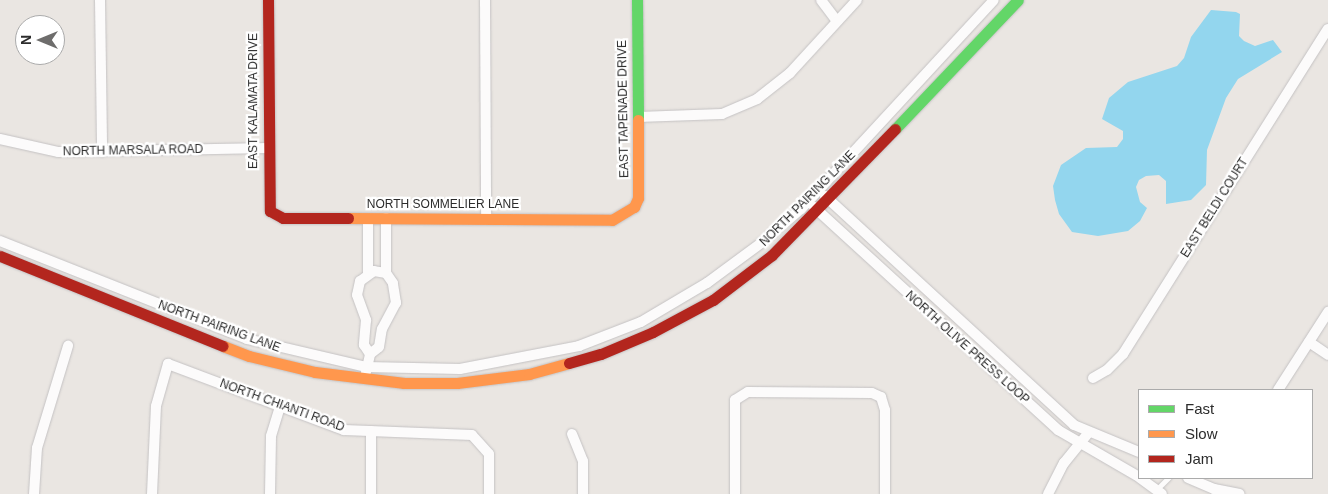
<!DOCTYPE html>
<style>
body{margin:0}
#map{position:relative;width:1328px;height:494px;overflow:hidden;background:#eae6e2;font-family:Arial,sans-serif}
div>[style]{position:absolute}
[style*='--x']{left:calc(var(--x)*1px);top:calc(var(--y)*1px);width:calc(var(--w)*1px);rotate:calc(var(--a)*1deg)}
.water>*{inset:0;background:#93d6ee}
.roads{filter:drop-shadow(0 0 1px #c4c2c3) drop-shadow(0 0 1px #c4c2c3)}
.lane>*{height:5px;margin:-2.5px;padding:0 2.5px;transform-origin:2.5px;border-radius:2.5px;background:#fcfbfb}
.street>*{height:10px;margin:-5px;padding:0 5px;transform-origin:5px;border-radius:5px;background:#fcfbfb}
.fast>*{height:11px;margin:-5.5px;padding:0 5.5px;transform-origin:5.5px;border-radius:5.5px;background:#63d668}
.slow>*{height:11px;margin:-5.5px;padding:0 5.5px;transform-origin:5.5px;border-radius:5.5px;background:#ff974d}
.jam>*{height:11px;margin:-5.5px;padding:0 5.5px;transform-origin:5.5px;border-radius:5.5px;background:#b3261e}
span{translate:-50% -50%;white-space:nowrap;text-align:center;line-height:1.15;-webkit-text-stroke:4.5px #fff;paint-order:stroke}
.street-label{font-size:12px;color:#2c2c2c}
.legend{position:absolute;left:1138px;top:389px;width:175px;height:90px;box-sizing:border-box;background:#fff;border:1px solid #ababab;margin:0;padding:6px 9px;list-style:none;font-size:15px;color:#2c2c2c}
.legend li{display:flex;align-items:center;gap:10px;height:25px}
.legend b{width:25px;border:1px solid #ababab}
.north{position:absolute;left:15px;top:15px;width:50px;height:50px;box-sizing:border-box;background:#fff;border:1px solid #ababab;border-radius:50%;rotate:270deg;font-size:14px;font-weight:700;line-height:20px;text-align:center;color:#2c2c2c}
.north::after{content:'';display:block;margin:auto;width:18px;height:22px;background:#6e6d6c;clip-path:polygon(50% 0,100% 100%,50% 72%,0 100%)}
</style>
<div id="map">
<div class="water">
<i style="clip-path:polygon(1211px 10px,1236px 12px,1240px 14px,1239px 36px,1244px 41px,1255px 46px,1273px 40px,1282px 52px,1238px 79px,1226px 98px,1207px 150px,1206px 185px,1191px 200px,1166px 204px,1166px 181px,1159px 175px,1146px 176px,1139px 180px,1136px 187px,1140px 202px,1147px 208px,1140px 221px,1128px 231px,1098px 236px,1072px 232px,1059px 214px,1055px 200px,1053px 186px,1061px 165px,1086px 148px,1117px 147px,1123px 139px,1123px 131px,1102px 119px,1109px 98px,1128px 82px,1177px 66px,1184px 58px,1191px 37px)"></i>
</div>
<div class="roads">
<div class="lane">
<i style="--x:1157;--y:489;--w:16;--a:-45"></i>
</div>
<div class="street">
<i style="--x:100;--y:0;--w:152;--a:89.2"></i>
<i style="--x:485;--y:0;--w:219;--a:89.7"></i>
<i style="--x:821;--y:0;--w:26;--a:53"></i>
<i style="--x:638;--y:117;--w:84;--a:-2"></i>
<i style="--x:722;--y:114;--w:38;--a:-23"></i>
<i style="--x:757;--y:99;--w:42;--a:-38.2"></i>
<i style="--x:790;--y:73;--w:99;--a:-47.5"></i>
<i style="--x:0;--y:139;--w:59;--a:12.6"></i>
<i style="--x:58;--y:152;--w:210;--a:-1.1"></i>
<i style="--x:825;--y:196;--w:338;--a:42.6"></i>
<i style="--x:1074;--y:425;--w:70;--a:22.6"></i>
<i style="--x:814;--y:207;--w:331;--a:42.4"></i>
<i style="--x:1058;--y:430;--w:94;--a:30.1"></i>
<i style="--x:386;--y:218;--w:55;--a:90"></i>
<i style="--x:368;--y:219;--w:55;--a:90"></i>
<i style="--x:0;--y:241;--w:266;--a:21.6"></i>
<i style="--x:247;--y:339;--w:122;--a:13.2"></i>
<i style="--x:366;--y:367;--w:94;--a:1.2"></i>
<i style="--x:460;--y:369;--w:121;--a:-10.9"></i>
<i style="--x:579;--y:346;--w:66;--a:-21.2"></i>
<i style="--x:641;--y:322;--w:77;--a:-30.6"></i>
<i style="--x:707;--y:283;--w:67;--a:-36.5"></i>
<i style="--x:761;--y:243;--w:52;--a:-40.4"></i>
<i style="--x:801;--y:209;--w:284;--a:-47.3"></i>
<i style="--x:1309;--y:342;--w:23;--a:34"></i>
<i style="--x:366;--y:372;--w:18;--a:-77"></i>
<i style="--x:370;--y:354;--w:11;--a:-38"></i>
<i style="--x:379;--y:347;--w:18;--a:-81"></i>
<i style="--x:382;--y:329;--w:30;--a:-62"></i>
<i style="--x:396;--y:303;--w:20;--a:-99"></i>
<i style="--x:393;--y:283;--w:12;--a:-125"></i>
<i style="--x:386;--y:273;--w:12;--a:-171"></i>
<i style="--x:374;--y:271;--w:17;--a:144"></i>
<i style="--x:360;--y:281;--w:14;--a:102"></i>
<i style="--x:357;--y:295;--w:27;--a:70"></i>
<i style="--x:366;--y:320;--w:25;--a:95"></i>
<i style="--x:364;--y:345;--w:11;--a:56"></i>
<i style="--x:1093;--y:378;--w:16;--a:-30"></i>
<i style="--x:1107;--y:370;--w:23;--a:-45"></i>
<i style="--x:1123;--y:354;--w:384;--a:-57.8"></i>
<i style="--x:1278;--y:390;--w:93;--a:-57.3"></i>
<i style="--x:572;--y:434;--w:29;--a:68"></i>
<i style="--x:583;--y:461;--w:33;--a:90"></i>
<i style="--x:1140;--y:478;--w:27;--a:36"></i>
<i style="--x:1188;--y:478;--w:28;--a:23"></i>
<i style="--x:1214;--y:489;--w:26;--a:11"></i>
<i style="--x:34;--y:494;--w:46;--a:-86.3"></i>
<i style="--x:37;--y:448;--w:107;--a:-73.1"></i>
<i style="--x:152;--y:494;--w:88;--a:-87.4"></i>
<i style="--x:156;--y:406;--w:44;--a:-74.1"></i>
<i style="--x:168;--y:364;--w:188;--a:20.6"></i>
<i style="--x:344;--y:430;--w:128;--a:2.2"></i>
<i style="--x:472;--y:435;--w:25;--a:48"></i>
<i style="--x:489;--y:454;--w:40;--a:90"></i>
<i style="--x:270;--y:494;--w:58;--a:-89"></i>
<i style="--x:271;--y:436;--w:31;--a:-73"></i>
<i style="--x:371;--y:494;--w:63;--a:-90"></i>
<i style="--x:735;--y:494;--w:94;--a:-90"></i>
<i style="--x:735;--y:400;--w:15;--a:-32"></i>
<i style="--x:748;--y:392;--w:124;--a:0.5"></i>
<i style="--x:872;--y:393;--w:10;--a:24"></i>
<i style="--x:881;--y:397;--w:14;--a:73"></i>
<i style="--x:885;--y:410;--w:84;--a:90"></i>
<i style="--x:1048;--y:494;--w:35;--a:-63"></i>
<i style="--x:1064;--y:463;--w:40;--a:-51"></i>
</div>
<div class="fast">
<i style="--x:637;--y:0;--w:120;--a:89.5"></i>
<i style="--x:895;--y:129;--w:178;--a:-46.4"></i>
</div>
<div class="slow">
<i style="--x:348;--y:218;--w:264;--a:0.4"></i>
<i style="--x:612;--y:220;--w:26;--a:-31"></i>
<i style="--x:634;--y:207;--w:10;--a:-66"></i>
<i style="--x:638;--y:198;--w:78;--a:-90"></i>
<i style="--x:223;--y:346;--w:28;--a:21"></i>
<i style="--x:249;--y:356;--w:68;--a:13.6"></i>
<i style="--x:315;--y:372;--w:90;--a:7"></i>
<i style="--x:404;--y:383;--w:53;--a:0"></i>
<i style="--x:457;--y:383;--w:73;--a:-7.1"></i>
<i style="--x:529;--y:374;--w:41;--a:-15.4"></i>
</div>
<div class="jam">
<i style="--x:268;--y:0;--w:211;--a:89.5"></i>
<i style="--x:270;--y:211;--w:15;--a:28"></i>
<i style="--x:283;--y:218;--w:65;--a:0"></i>
<i style="--x:0;--y:256;--w:240;--a:22"></i>
<i style="--x:569;--y:363;--w:33;--a:-16"></i>
<i style="--x:601;--y:354;--w:56;--a:-22.9"></i>
<i style="--x:653;--y:332;--w:68;--a:-28.1"></i>
<i style="--x:713;--y:300;--w:74;--a:-37.3"></i>
<i style="--x:772;--y:255;--w:176;--a:-45.7"></i>
</div>
</div>
<div class="street-label">
<span style="left:254px;top:101px;rotate:-90deg">EAST KALAMATA DRIVE</span>
<span style="left:624px;top:109px;rotate:-91deg">EAST TAPENADE DRIVE</span>
<span style="left:133px;top:151px;rotate:-1deg">NORTH MARSALA ROAD</span>
<span style="left:808px;top:199px;rotate:-45deg">NORTH PAIRING LANE</span>
<span style="left:443px;top:205px">NORTH SOMMELIER LANE</span>
<span style="left:1215px;top:208px;rotate:-58deg">EAST BELDI COURT</span>
<span style="left:219px;top:327px;rotate:20deg">NORTH PAIRING LANE</span>
<span style="left:967px;top:348px;rotate:42deg">NORTH OLIVE PRESS LOOP</span>
<span style="left:282px;top:406px;rotate:20deg">NORTH CHIANTI ROAD</span>
</div>
<ul class="legend">
<li><b style="height:6px;background:#63d668"></b>Fast</li>
<li><b style="height:6px;background:#ff974d"></b>Slow</li>
<li><b style="height:6px;background:#b3261e"></b>Jam</li>
</ul>
<div class="north">N</div>
</div>
